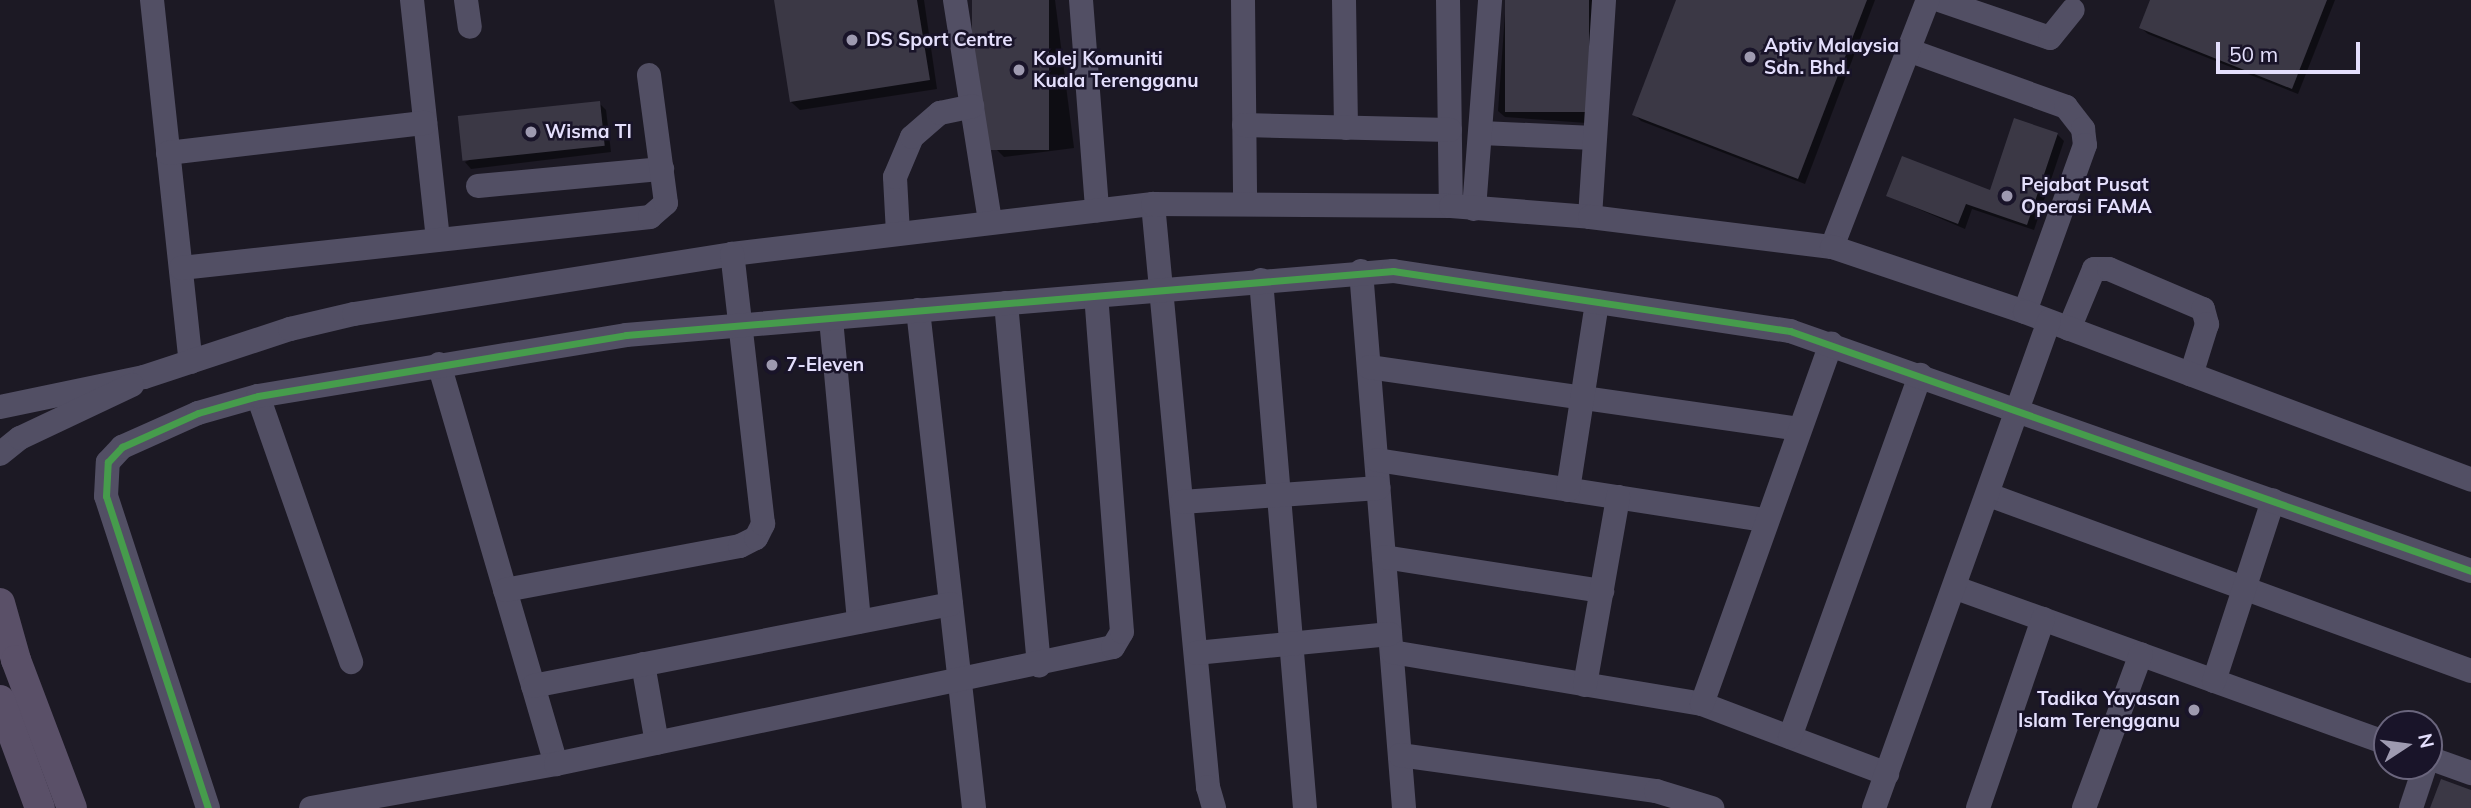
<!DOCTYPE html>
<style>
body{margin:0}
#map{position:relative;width:2471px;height:808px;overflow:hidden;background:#1c1924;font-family:Mulish,sans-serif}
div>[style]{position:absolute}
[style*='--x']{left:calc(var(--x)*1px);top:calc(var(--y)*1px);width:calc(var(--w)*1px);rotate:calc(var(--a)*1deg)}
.shadow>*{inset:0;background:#0007}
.building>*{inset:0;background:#3b3845;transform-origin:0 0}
.minor>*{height:24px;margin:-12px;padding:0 12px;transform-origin:12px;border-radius:12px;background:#524f64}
.major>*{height:30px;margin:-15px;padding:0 15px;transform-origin:15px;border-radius:15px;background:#5a5068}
.cycleway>*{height:7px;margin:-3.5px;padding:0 3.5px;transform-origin:3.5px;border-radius:3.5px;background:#469c4c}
.dots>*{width:19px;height:19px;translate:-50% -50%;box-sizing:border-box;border:4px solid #191429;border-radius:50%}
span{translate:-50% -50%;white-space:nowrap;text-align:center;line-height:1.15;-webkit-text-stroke:5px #191429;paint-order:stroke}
.poi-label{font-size:19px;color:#e4dffc;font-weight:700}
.left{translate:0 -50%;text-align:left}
.right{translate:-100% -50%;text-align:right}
.north{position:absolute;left:2373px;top:710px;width:70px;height:70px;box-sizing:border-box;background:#191429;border:2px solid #6a657d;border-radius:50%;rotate:77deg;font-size:19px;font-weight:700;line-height:28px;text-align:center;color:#e4dffc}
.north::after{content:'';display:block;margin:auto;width:24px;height:32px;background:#9e9ab0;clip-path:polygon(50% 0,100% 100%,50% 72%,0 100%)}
.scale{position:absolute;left:2216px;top:42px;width:144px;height:32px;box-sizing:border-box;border:4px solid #e4dffc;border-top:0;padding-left:9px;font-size:21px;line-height:24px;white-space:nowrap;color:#e4dffc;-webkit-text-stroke:5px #191429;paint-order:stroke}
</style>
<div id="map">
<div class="shadow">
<i style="clip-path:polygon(775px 0,924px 0,937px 89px,800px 110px,791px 102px)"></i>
<i style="clip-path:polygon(975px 0,1055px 0,1074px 148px,1004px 157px,995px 148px)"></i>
<i style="clip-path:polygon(1506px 0,1597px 0,1587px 123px,1505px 117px,1498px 111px)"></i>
<i style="clip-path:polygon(1678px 0,1875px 0,1805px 184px,1641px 121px,1634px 114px)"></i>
<i style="clip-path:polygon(2152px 0,2335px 0,2298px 94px,2148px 34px,2141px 28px)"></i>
<i style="clip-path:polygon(599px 103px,606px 110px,611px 152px,471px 169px,465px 162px)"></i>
<i style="clip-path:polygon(2057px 134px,2064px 141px,2034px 230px,1972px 209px,1965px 229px,1888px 196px,1991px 192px)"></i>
</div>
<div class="building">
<i style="clip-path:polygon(774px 0,917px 0,930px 80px,790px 102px)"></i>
<i style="left:972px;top:0;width:77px;height:150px"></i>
<i style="left:1505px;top:0;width:84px;height:112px"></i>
<i style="clip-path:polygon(1676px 0,1867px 0,1798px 179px,1632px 115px)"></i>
<i style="clip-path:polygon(2150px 0,2327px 0,2292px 89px,2139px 28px)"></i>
<i style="left:600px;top:101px;width:45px;height:143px;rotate:84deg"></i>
<i style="clip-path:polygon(2014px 118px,2058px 133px,2027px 225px,1966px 204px,1958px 224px,1886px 196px,1902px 156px,1990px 190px)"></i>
<i style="clip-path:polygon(2441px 779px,2471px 790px,2471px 808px,2430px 808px)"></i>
</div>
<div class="minor">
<i style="--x:152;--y:0;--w:364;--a:83.9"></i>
<i style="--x:412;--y:0;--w:241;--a:83.8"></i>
<i style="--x:466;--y:0;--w:27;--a:82"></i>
<i style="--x:955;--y:0;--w:225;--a:81"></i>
<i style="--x:1081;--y:0;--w:211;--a:85.6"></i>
<i style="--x:1243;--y:0;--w:202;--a:89.4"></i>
<i style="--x:1344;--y:0;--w:128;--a:89.1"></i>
<i style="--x:1448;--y:0;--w:206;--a:89.2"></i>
<i style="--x:1939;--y:0;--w:117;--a:18.9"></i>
<i style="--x:2050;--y:38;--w:36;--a:-51"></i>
<i style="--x:1908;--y:50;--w:168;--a:19.8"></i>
<i style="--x:2066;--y:107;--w:28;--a:52"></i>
<i style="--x:2083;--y:129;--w:16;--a:83"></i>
<i style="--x:2085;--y:145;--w:177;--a:109.8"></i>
<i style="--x:1244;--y:125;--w:206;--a:1.4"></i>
<i style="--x:1481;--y:133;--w:113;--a:2.5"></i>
<i style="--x:168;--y:153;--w:259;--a:-6.7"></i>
<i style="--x:478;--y:186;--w:185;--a:-5.3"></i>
<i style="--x:1153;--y:204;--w:586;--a:84.61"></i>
<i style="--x:1208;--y:787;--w:22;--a:74"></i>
<i style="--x:1474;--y:209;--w:210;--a:-85.6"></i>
<i style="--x:1590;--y:217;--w:217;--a:-86.3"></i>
<i style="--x:898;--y:233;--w:56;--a:-93.1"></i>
<i style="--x:895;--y:177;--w:43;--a:-67"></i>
<i style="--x:912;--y:137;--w:37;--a:-41"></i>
<i style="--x:940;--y:113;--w:33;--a:-12"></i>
<i style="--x:1832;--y:247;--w:265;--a:-68.8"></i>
<i style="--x:181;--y:268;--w:472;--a:-6.2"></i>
<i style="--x:650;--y:217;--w:21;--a:-41"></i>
<i style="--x:666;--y:203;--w:129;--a:-97.6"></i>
<i style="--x:1361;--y:271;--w:539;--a:85.42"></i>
<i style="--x:1261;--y:280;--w:530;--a:85.24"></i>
<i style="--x:1006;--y:303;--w:364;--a:84.8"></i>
<i style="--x:918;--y:310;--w:501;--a:83.58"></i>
<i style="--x:831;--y:319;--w:304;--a:84.7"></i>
<i style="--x:2069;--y:329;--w:65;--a:-67.4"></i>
<i style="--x:2094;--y:269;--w:15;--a:0"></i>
<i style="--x:2109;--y:269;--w:102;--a:23.1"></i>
<i style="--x:2203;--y:309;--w:16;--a:75"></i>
<i style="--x:2207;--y:324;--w:53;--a:107.4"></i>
<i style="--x:439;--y:364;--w:417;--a:73.7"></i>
<i style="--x:1369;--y:367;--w:434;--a:8.2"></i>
<i style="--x:258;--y:396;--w:282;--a:70.7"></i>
<i style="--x:0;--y:407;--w:147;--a:-11.8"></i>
<i style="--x:144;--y:377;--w:154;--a:-18.2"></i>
<i style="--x:290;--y:329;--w:66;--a:-13.2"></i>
<i style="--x:354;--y:314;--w:383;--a:-9"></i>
<i style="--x:732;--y:254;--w:424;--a:-6.8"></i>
<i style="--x:1153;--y:204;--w:298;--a:0.4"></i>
<i style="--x:1451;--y:206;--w:139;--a:4.5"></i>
<i style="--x:1590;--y:217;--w:244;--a:7.1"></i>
<i style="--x:1832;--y:247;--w:204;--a:18.6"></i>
<i style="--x:2025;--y:312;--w:477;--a:20.6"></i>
<i style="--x:0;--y:454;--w:26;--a:-39"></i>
<i style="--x:20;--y:438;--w:124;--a:-25.3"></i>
<i style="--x:1377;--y:460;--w:394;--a:8.8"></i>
<i style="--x:1568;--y:490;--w:190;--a:-81.2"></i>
<i style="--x:1989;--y:495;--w:513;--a:20.06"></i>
<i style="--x:1182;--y:502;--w:197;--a:-4.1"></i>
<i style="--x:1384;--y:557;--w:221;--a:8.9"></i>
<i style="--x:1956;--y:588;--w:458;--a:19.8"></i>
<i style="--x:505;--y:590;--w:239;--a:-10.6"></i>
<i style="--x:740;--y:546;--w:18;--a:-27"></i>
<i style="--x:756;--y:538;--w:16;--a:-63"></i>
<i style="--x:763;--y:524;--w:272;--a:-96.5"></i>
<i style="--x:1392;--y:652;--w:314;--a:9.5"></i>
<i style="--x:1702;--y:704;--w:198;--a:20.7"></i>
<i style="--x:1196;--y:653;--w:195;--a:-5.6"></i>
<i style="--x:643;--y:664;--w:80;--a:80"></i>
<i style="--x:2214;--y:681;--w:190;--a:-71.9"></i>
<i style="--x:1585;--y:685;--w:191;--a:-80"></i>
<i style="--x:533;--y:686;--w:426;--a:-11.1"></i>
<i style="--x:1702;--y:704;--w:383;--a:-70.3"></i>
<i style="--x:1790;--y:737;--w:385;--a:-70.2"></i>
<i style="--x:1400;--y:755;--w:259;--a:8"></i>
<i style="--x:1656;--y:791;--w:59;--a:16.9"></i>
<i style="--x:2429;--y:758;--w:45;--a:19.7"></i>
<i style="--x:208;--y:808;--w:328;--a:-108.1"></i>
<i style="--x:106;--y:496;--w:34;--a:-87"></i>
<i style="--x:108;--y:462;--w:21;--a:-47"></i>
<i style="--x:122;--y:447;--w:83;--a:-24.1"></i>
<i style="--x:198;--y:413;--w:62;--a:-15.8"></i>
<i style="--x:258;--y:396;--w:373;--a:-9.4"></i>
<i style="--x:626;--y:335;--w:770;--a:-4.77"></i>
<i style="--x:1393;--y:271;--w:402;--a:8.6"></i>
<i style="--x:1790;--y:331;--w:722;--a:19.41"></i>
<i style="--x:311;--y:808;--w:249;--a:-10.2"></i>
<i style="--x:556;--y:764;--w:569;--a:-11.86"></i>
<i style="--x:1113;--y:647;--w:17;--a:-59"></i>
<i style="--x:1122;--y:632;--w:336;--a:-94.4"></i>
<i style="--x:1874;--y:808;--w:517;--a:-70.23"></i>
<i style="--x:1978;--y:808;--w:200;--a:-71"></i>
<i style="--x:2084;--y:808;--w:164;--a:-69.7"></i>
<i style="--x:2411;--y:808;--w:44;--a:-71.6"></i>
</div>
<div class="major">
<i style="--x:0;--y:603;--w:59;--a:74.3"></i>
<i style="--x:16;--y:660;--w:158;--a:69.3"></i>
<i style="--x:0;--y:700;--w:115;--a:69.7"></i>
</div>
<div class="cycleway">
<i style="--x:208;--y:808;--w:328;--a:-108.1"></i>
<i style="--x:106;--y:496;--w:34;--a:-87"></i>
<i style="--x:108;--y:462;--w:21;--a:-47"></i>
<i style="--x:122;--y:447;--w:83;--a:-24.1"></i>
<i style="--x:198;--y:413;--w:62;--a:-15.8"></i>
<i style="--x:258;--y:396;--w:373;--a:-9.4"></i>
<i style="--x:626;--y:335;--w:770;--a:-4.77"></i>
<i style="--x:1393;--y:271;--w:402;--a:8.6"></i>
<i style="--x:1790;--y:331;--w:722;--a:19.41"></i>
</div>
<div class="dots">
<i style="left:852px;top:40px;background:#9e9ab0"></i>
<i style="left:1750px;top:57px;background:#9e9ab0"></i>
<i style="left:1019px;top:70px;background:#9e9ab0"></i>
<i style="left:531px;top:132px;background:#9e9ab0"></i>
<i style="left:2007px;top:196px;background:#9e9ab0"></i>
<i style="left:772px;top:365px;background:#9e9ab0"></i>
<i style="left:2194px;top:710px;background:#9e9ab0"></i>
</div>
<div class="poi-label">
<span class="left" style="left:866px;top:40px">DS Sport Centre</span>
<span class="left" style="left:1764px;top:57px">Aptiv Malaysia<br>Sdn. Bhd.</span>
<span class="left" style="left:1033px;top:70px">Kolej Komuniti<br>Kuala Terengganu</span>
<span class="left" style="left:545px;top:132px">Wisma TI</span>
<span class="left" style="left:2021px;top:196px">Pejabat Pusat<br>Operasi FAMA</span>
<span class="left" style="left:786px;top:365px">7-Eleven</span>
<span class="right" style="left:2180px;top:710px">Tadika Yayasan<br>Islam Terengganu</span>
</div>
<div class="north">N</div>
<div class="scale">50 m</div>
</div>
